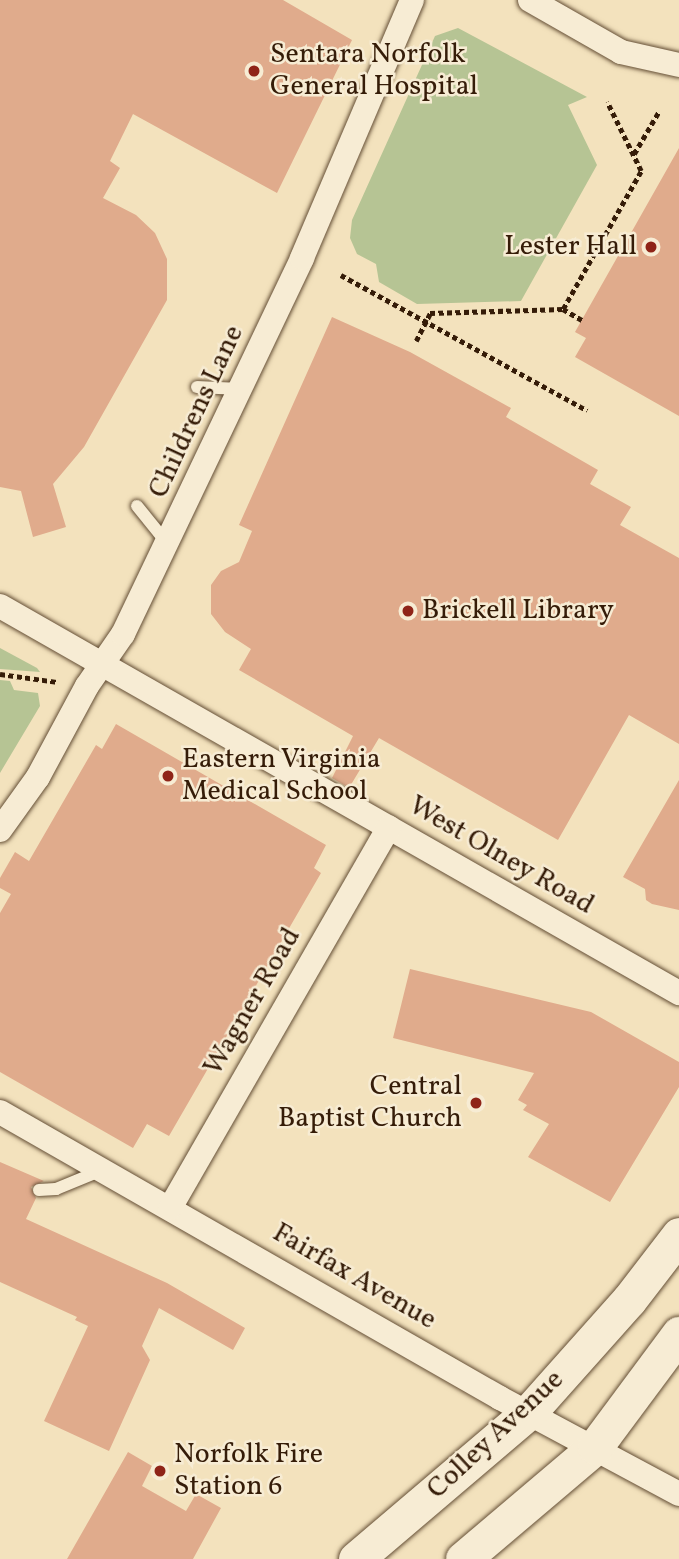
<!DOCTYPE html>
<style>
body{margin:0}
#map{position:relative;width:679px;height:1559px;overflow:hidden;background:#f3e2bd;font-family:Vollkorn,serif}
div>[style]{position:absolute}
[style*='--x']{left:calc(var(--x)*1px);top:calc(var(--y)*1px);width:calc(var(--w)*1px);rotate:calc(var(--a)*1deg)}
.green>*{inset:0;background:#b6c494}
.building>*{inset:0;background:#e0ab8c}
.path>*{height:4.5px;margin-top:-2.25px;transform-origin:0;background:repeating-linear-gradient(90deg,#351c08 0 5px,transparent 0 8.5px)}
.roads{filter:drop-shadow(0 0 2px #644e35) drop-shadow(0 0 2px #644e35)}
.lane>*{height:12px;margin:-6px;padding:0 6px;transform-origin:6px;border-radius:6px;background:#f7ecd4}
.street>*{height:24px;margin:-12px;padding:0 12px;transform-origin:12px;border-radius:12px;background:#f7ecd4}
.secondary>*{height:35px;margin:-17.5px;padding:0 17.5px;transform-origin:17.5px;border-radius:17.5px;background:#f7ecd4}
.dots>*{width:19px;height:19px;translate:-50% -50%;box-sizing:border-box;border:4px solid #f7ecd4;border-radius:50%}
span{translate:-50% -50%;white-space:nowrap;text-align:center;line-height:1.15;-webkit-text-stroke:5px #f7ecd4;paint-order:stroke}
.poi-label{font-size:28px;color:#351c08}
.left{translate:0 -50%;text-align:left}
.right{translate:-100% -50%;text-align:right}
.street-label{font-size:28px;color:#351c08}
</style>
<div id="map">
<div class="green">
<i style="clip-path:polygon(458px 28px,587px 97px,568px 105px,597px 165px,521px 301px,417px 304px,379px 282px,376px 264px,357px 254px,350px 238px,352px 220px,435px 36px)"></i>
<i style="clip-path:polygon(0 648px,37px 668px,40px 672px,0 669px)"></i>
<i style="clip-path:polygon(0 680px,10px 681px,14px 690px,38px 693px,40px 706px,0 773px)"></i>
</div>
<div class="building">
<i style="clip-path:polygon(0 0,283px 0,352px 40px,277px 193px,133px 114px,110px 161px,120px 168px,103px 198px,136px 215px,155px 233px,167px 259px,167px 300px,84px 447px,53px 484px,66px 527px,33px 537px,21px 491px,0 487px)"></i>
<i style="clip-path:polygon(679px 148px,679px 416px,575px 357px,586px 338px,575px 332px)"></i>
<i style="clip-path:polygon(332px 317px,410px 352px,511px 408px,506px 417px,598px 470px,590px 484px,631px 507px,620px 525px,679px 558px,679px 744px,629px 715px,558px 840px,379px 738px,349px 788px,332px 778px,353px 736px,239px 670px,251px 649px,225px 632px,211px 614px,211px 585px,221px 571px,239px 562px,252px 531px,239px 525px)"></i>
<i style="clip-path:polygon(116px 724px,326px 845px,314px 868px,321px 873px,169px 1136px,147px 1124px,133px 1148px,0 1072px,0 913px,11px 894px,0 888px,0 878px,15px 852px,29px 861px,96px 745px,102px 749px)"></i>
<i style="clip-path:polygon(679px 780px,679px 910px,652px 904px,646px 900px,645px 889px,623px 877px)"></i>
<i style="clip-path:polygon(410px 969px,591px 1012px,679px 1062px,679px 1087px,610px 1202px,528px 1157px,549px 1124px,523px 1110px,527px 1105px,518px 1100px,534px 1073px,393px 1038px)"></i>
<i style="clip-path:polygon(0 1162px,44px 1181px,31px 1187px,36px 1198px,26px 1219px,167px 1283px,245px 1328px,233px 1350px,159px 1308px,142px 1346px,150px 1360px,109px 1451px,44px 1421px,88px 1326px,75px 1320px,77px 1317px,0 1282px)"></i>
<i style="clip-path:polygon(128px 1452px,152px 1466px,142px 1486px,186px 1511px,196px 1494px,221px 1508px,193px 1559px,67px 1559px)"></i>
</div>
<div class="path">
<i style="--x:634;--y:154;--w:48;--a:-59.7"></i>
<i style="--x:341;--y:275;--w:281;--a:28.8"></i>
<i style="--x:563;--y:309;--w:22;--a:30"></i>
<i style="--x:416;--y:341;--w:31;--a:-63"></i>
<i style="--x:430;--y:313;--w:133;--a:-1.7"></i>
<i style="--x:563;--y:309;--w:159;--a:-60.5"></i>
<i style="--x:641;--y:171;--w:77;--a:-116.2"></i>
<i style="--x:0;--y:674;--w:59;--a:7.9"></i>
</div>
<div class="roads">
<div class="lane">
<i style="--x:197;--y:387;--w:43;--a:2.7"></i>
<i style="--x:137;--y:506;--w:48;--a:51"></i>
<i style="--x:39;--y:1190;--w:17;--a:-3"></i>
<i style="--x:56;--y:1189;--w:50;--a:-22.4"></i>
</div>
<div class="street">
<i style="--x:530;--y:0;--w:105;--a:29.7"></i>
<i style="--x:621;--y:52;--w:59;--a:12.6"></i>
<i style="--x:0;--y:606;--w:782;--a:29.68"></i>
<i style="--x:0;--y:830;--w:65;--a:-54.4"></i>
<i style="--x:38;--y:777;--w:103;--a:-61.7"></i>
<i style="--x:87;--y:686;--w:63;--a:-55.3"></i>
<i style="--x:123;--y:634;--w:416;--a:-64.5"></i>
<i style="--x:302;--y:258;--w:280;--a:-66.9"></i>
<i style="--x:0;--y:1112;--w:576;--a:29.77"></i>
<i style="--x:500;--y:1398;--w:203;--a:28.2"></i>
<i style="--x:170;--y:1208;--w:439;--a:-60.1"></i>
</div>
<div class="secondary">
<i style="--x:356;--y:1559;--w:228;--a:-40.4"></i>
<i style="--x:530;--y:1411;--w:149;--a:-48.3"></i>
<i style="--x:629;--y:1300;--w:82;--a:-52.4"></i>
<i style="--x:463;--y:1559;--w:173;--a:-40.3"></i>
<i style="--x:595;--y:1447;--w:141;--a:-53.4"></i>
</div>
</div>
<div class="dots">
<i style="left:254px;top:71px;background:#8f2418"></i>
<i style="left:651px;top:247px;background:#8f2418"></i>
<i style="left:408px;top:611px;background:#8f2418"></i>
<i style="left:168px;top:776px;background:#8f2418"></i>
<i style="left:476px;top:1103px;background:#8f2418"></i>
<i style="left:160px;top:1471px;background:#8f2418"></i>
</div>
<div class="poi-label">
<span class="left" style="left:270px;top:71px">Sentara Norfolk<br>General Hospital</span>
<span class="right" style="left:637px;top:247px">Lester Hall</span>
<span class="left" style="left:422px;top:611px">Brickell Library</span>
<span class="left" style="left:182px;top:776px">Eastern Virginia<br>Medical School</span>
<span class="right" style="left:462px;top:1103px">Central<br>Baptist Church</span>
<span class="left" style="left:174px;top:1471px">Norfolk Fire<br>Station 6</span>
</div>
<div class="street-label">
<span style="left:197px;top:412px;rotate:-65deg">Childrens Lane</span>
<span style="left:501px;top:856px;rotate:30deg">West Olney Road</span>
<span style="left:253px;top:1002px;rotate:-60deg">Wagner Road</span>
<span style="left:354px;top:1277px;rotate:30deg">Fairfax Avenue</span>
<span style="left:496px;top:1435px;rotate:-43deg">Colley Avenue</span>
</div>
</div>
